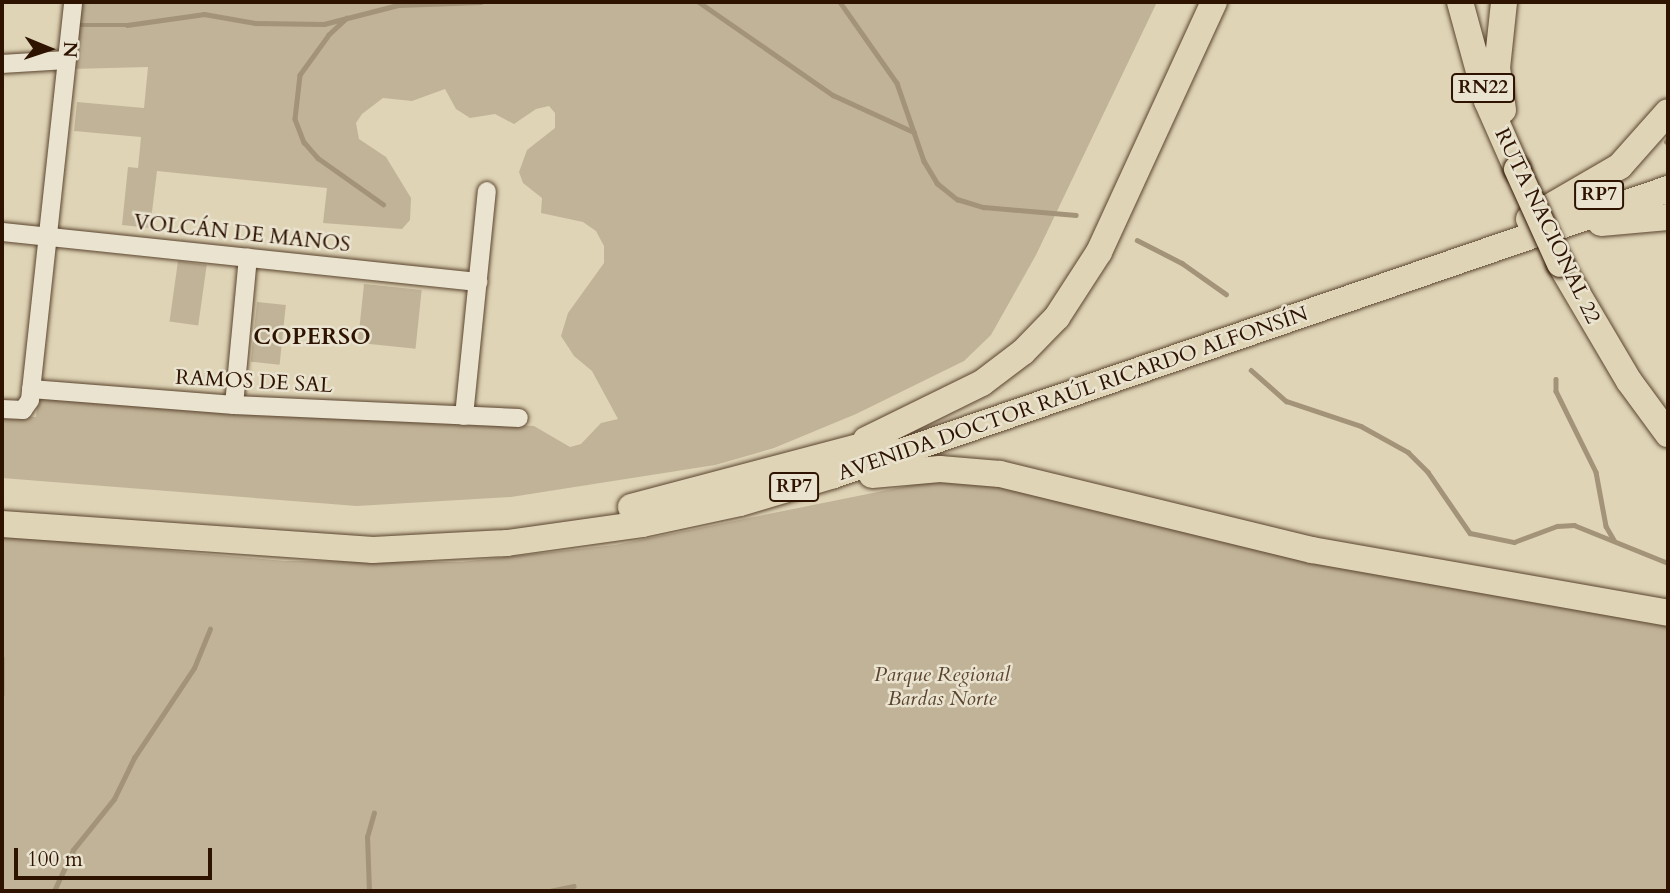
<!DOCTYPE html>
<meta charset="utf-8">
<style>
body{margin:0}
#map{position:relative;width:1670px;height:893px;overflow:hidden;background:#dfd4b6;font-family:Cardo,serif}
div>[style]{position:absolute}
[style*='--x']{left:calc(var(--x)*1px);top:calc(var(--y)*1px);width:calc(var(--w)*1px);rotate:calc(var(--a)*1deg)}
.green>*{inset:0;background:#c1b397;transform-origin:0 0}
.stream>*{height:4.5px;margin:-2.25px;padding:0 2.25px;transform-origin:2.25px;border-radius:2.25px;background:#a39378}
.roads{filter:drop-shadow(0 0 2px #5a442e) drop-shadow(0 0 2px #5a442e)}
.minor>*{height:18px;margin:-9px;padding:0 9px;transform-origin:9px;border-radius:9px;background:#eae3d0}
.highway>*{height:26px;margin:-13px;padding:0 13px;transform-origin:13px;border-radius:13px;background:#dfd4b6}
.bridges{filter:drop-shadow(0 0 2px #2e1400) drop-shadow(0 0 2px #2e1400)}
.highway-bridge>*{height:26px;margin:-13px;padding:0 13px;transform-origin:13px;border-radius:13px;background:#dfd4b6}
span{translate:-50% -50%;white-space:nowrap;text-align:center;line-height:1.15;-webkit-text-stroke:5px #eae3d0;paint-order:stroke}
.shield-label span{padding:2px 5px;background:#eae3d0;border:2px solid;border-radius:5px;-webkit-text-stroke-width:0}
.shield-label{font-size:19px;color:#2e1400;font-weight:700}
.street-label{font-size:21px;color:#2e1400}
.park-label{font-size:21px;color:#5a442d;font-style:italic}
.neighbourhood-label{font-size:23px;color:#2e1400;font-weight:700}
.frame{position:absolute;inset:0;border:4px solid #2e1400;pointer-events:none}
.north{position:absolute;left:14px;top:14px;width:70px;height:70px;-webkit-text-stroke:5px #eae3d0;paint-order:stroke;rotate:92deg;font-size:19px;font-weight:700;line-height:28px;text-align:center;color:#2e1400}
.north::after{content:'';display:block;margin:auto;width:24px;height:32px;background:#2e1400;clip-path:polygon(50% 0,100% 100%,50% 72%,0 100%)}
.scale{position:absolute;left:14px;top:848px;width:198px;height:32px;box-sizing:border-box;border:4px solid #2e1400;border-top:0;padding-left:9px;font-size:21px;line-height:24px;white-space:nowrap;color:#2e1400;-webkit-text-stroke:5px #eae3d0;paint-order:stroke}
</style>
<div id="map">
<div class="green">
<i style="clip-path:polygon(80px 2px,1157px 2px,1036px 255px,991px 335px,964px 361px,856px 414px,774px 448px,715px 465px,511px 497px,357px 506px,2px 478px,2px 415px,36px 417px,38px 397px,534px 426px,570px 447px,581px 444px,601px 423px,618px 419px,592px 371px,574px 356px,561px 336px,568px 313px,604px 263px,604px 246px,596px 231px,583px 222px,541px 213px,542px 198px,523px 183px,519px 172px,527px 150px,555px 128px,555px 113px,549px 106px,536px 109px,514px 124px,495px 114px,470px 118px,456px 109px,445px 89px,412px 101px,383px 98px,362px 114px,356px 123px,359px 139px,386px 157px,411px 198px,410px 220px,402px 229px,323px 223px,327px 188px,157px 171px,150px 228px,122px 225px,128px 167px,138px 168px,141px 137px,74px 131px,77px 102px,144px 108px,148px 67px,71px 69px)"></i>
<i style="left:178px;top:261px;width:29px;height:61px;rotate:8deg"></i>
<i style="left:364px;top:284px;width:58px;height:59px;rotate:6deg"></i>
<i style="left:257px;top:302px;width:29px;height:60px;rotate:6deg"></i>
<i style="clip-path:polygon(937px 480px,1021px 489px,1305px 561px,1668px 625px,1668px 891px,2px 891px,2px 536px,285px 561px,461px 562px,615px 545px)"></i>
</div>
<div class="stream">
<i style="--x:699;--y:2;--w:163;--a:34.8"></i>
<i style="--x:833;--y:95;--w:89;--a:24.6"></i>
<i style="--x:840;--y:2;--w:99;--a:54.9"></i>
<i style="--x:897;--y:83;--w:83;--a:70.9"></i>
<i style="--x:924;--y:161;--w:26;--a:59"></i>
<i style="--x:937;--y:183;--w:26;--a:39"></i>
<i style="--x:957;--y:199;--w:28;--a:17"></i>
<i style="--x:984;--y:207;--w:92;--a:5"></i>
<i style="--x:347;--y:18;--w:25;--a:137"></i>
<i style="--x:329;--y:35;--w:49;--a:125.9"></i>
<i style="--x:300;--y:75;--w:44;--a:96.5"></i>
<i style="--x:295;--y:119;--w:25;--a:69"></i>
<i style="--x:304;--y:142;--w:21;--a:49"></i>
<i style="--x:318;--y:158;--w:80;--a:35.3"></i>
<i style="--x:77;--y:25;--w:50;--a:0"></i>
<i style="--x:127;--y:25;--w:78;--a:-8.1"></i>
<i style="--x:204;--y:14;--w:52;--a:10"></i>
<i style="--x:255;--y:23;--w:69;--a:0.8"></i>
<i style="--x:324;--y:24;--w:76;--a:-14.4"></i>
<i style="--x:398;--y:5;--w:83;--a:-2.1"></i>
<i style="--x:1666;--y:142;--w:4;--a:-56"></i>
<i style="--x:1137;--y:240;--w:51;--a:27.1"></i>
<i style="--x:1182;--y:263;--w:54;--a:35.2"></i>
<i style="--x:1251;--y:370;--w:47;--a:41.5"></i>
<i style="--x:1286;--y:401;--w:79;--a:18.4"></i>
<i style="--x:1361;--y:426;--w:54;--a:29"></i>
<i style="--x:1408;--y:452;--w:28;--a:45"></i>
<i style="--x:1428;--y:472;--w:74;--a:55.5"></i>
<i style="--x:1470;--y:533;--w:45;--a:11.6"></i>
<i style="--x:1514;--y:542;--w:46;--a:-20.4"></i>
<i style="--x:1557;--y:526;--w:17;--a:-3"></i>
<i style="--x:1574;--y:525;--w:101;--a:22"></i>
<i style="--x:1556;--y:379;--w:12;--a:90"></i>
<i style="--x:1556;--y:391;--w:90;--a:63.7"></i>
<i style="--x:1596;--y:472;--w:55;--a:79.5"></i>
<i style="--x:1606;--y:526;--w:16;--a:60"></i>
<i style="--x:2;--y:658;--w:36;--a:90"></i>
<i style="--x:54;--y:891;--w:45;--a:-65.1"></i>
<i style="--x:73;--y:850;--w:65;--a:-51.2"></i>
<i style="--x:114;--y:799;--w:46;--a:-64"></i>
<i style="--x:134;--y:758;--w:108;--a:-56.3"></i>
<i style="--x:194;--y:668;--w:42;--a:-67.7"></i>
<i style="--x:369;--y:891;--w:54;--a:-92.1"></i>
<i style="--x:367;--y:837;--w:25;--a:-74"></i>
<i style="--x:550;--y:891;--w:24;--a:-12"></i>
</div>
<div class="roads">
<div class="minor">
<i style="--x:2;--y:64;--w:64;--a:-3.6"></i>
<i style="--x:2;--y:232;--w:479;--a:6"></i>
<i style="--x:31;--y:389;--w:204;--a:4.5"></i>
<i style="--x:234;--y:405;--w:285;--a:2.6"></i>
<i style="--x:234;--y:405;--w:148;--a:-84.6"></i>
<i style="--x:2;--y:409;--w:21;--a:3"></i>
<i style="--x:23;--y:410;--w:12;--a:-55"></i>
<i style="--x:30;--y:400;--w:400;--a:-83.8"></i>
<i style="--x:464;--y:416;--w:226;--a:-84.2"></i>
</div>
<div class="highway">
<i style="--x:1460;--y:2;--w:103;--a:74.7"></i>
<i style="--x:1487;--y:101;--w:74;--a:66.2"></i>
<i style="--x:1503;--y:110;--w:42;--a:-98.1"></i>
<i style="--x:1497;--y:68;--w:66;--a:-83.9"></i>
<i style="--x:1529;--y:219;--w:105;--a:-30.2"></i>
<i style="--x:1620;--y:166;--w:72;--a:-48.4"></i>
<i style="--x:1601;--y:223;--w:67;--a:-5.1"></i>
<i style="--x:1560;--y:264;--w:136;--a:59.5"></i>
<i style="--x:1629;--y:381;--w:66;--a:53.7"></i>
<i style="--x:866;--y:440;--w:129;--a:-26.2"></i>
<i style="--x:982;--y:383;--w:51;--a:-37.1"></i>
<i style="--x:1023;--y:352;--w:49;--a:-45.8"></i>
<i style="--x:1057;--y:317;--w:77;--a:-57.1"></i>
<i style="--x:1099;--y:252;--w:275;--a:-65.3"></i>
<i style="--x:872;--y:475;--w:68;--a:-5"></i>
<i style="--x:940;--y:469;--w:60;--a:4.8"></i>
<i style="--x:1000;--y:474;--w:321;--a:13.7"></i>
<i style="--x:1312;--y:550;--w:362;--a:10"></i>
<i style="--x:631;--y:507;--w:262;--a:-14.8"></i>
<i style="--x:2;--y:524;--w:372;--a:4"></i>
<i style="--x:373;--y:550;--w:134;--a:-3"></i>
<i style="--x:507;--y:543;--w:136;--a:-8"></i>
<i style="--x:642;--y:524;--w:100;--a:-12.1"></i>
<i style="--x:740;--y:503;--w:98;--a:-16.6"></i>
<i style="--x:834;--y:475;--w:882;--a:-18.93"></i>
</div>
</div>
<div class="bridges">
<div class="highway-bridge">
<i style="--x:1517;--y:169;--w:104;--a:65.6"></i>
</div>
</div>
<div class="shield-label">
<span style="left:1483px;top:88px">RN22</span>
<span style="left:1599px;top:195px">RP7</span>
<span style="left:794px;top:487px">RP7</span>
</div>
<div class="street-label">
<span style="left:1547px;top:226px;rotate:64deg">RUTA NACIONAL 22</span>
<span style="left:242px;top:234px;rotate:6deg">VOLCÁN DE MANOS</span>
<span style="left:254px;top:382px;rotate:3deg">RAMOS DE SAL</span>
<span style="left:1073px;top:394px;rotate:-19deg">AVENIDA DOCTOR RAÚL RICARDO ALFONSÍN</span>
</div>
<div class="park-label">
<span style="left:942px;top:687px">Parque Regional<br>Bardas Norte</span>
</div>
<div class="neighbourhood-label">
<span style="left:312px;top:337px">COPERSO</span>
</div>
<div class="frame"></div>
<div class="north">N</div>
<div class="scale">100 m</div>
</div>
